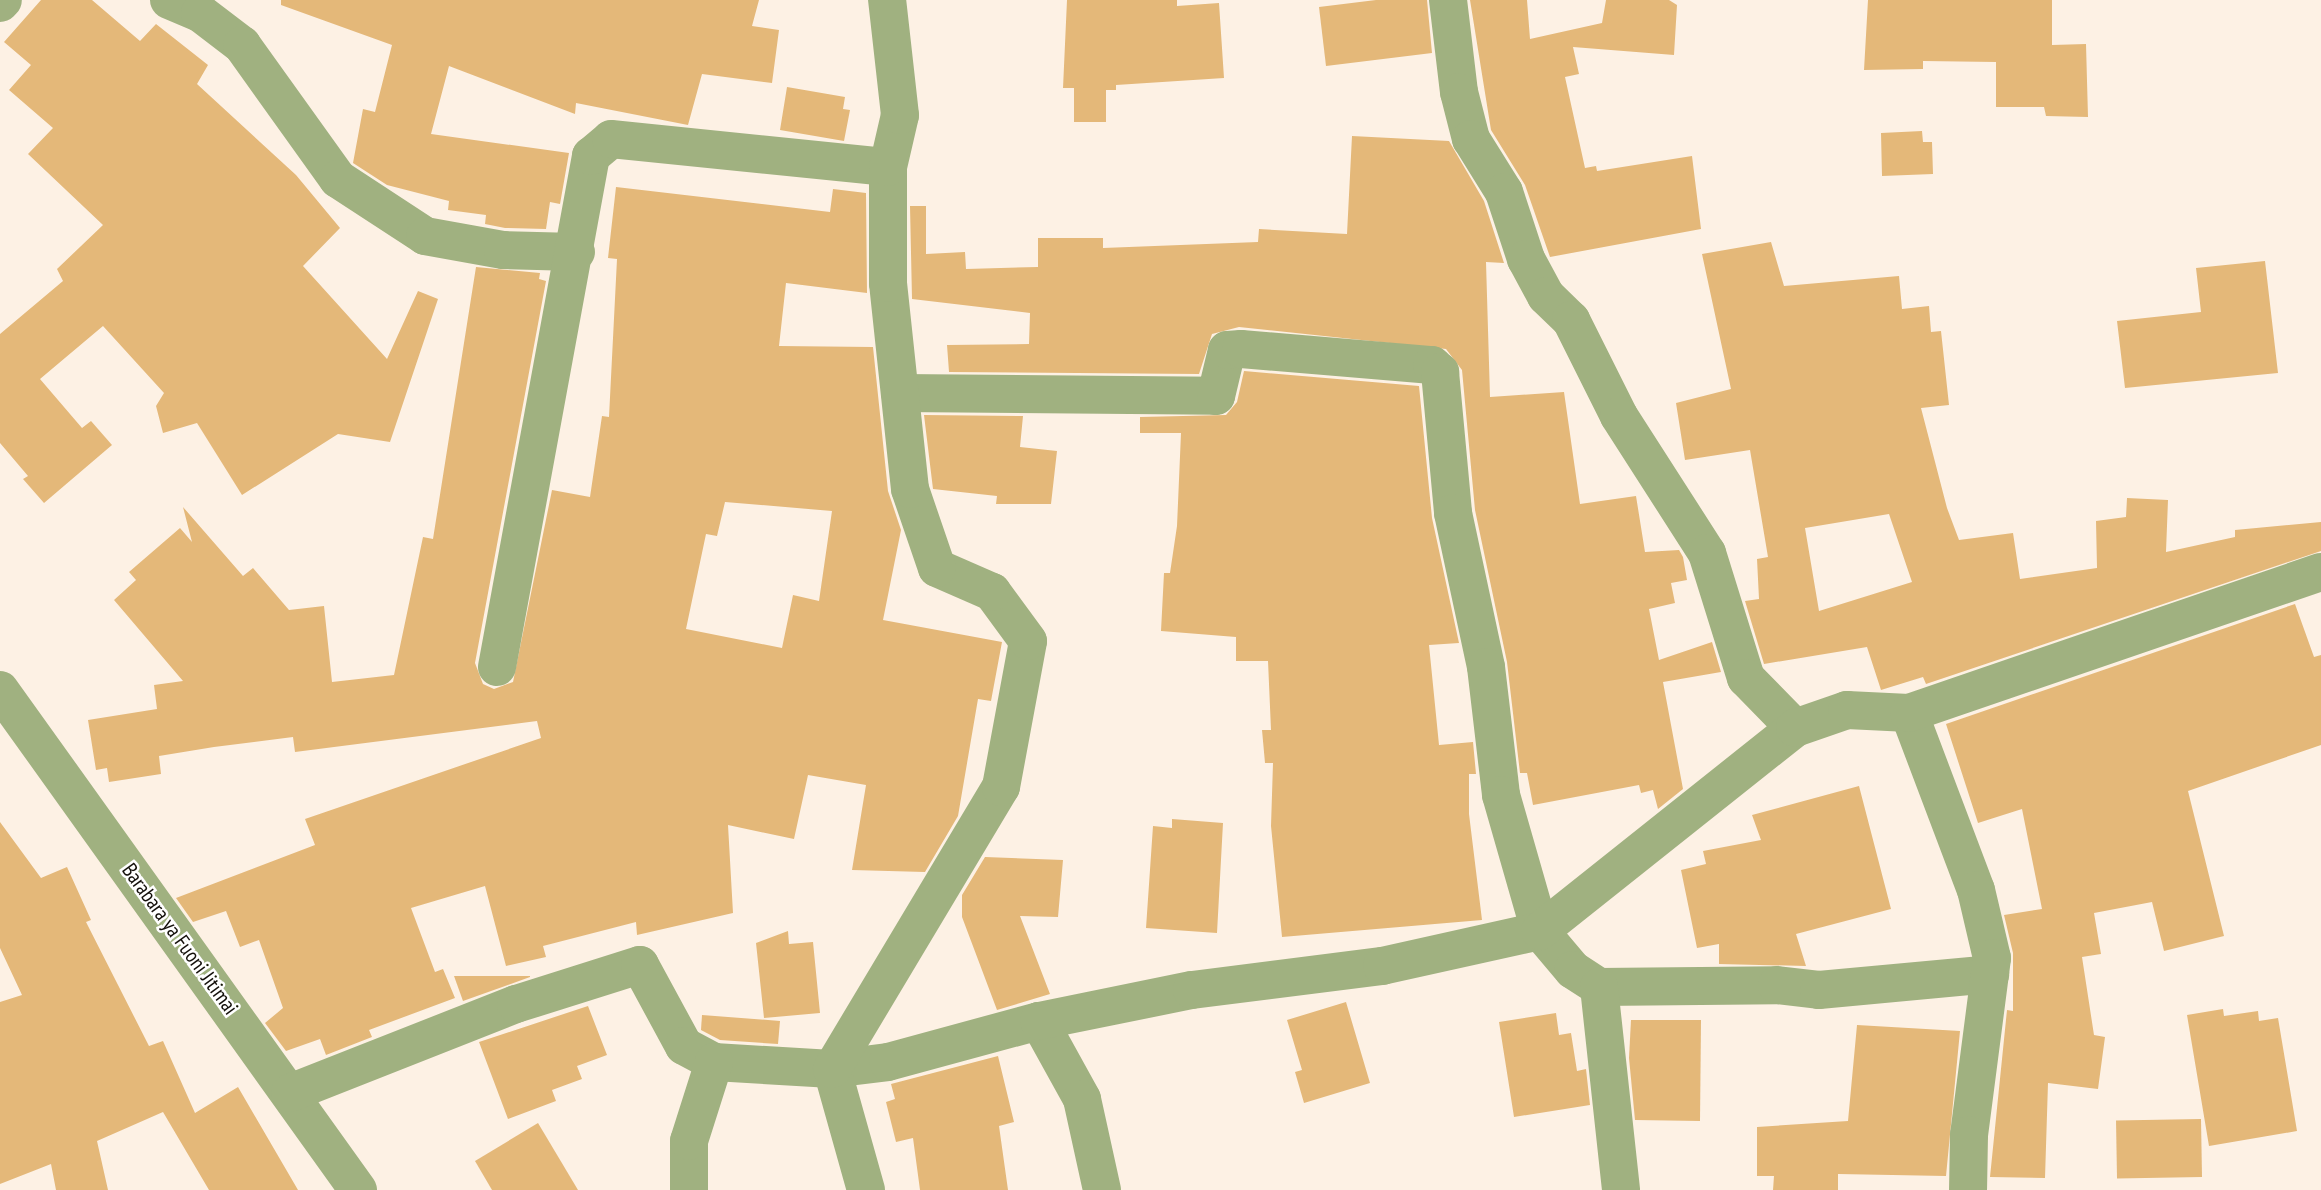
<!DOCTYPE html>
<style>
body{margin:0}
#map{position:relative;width:2321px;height:1190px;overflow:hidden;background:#fdf1e4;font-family:"PT Sans Narrow",sans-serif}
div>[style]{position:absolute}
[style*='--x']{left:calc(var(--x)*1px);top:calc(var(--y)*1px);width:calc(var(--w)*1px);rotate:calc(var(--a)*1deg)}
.building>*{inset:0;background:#e4b879;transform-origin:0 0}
.minor>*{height:38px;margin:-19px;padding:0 19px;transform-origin:19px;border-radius:19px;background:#a0b180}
span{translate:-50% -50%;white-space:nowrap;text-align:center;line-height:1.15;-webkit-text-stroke:5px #fff;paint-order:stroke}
.street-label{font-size:21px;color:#14100b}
</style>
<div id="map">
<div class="building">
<i style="clip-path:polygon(41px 0,92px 0,140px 41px,156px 24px,208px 65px,197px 84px,296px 175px,340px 228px,303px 266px,387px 359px,418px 291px,438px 299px,390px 442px,338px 434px,242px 495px,197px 423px,163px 433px,156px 406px,164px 393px,103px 326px,40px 379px,82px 428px,91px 421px,112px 445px,44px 503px,23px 479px,28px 476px,0 443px,0 334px,63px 281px,57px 269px,103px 225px,28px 154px,53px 128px,9px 90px,31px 65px,4px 42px)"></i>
<i style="clip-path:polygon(281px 0,759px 0,752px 26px,779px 30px,772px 83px,702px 74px,688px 125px,576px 103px,575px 114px,449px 66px,431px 134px,569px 153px,560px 204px,550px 202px,546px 229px,505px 228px,485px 224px,486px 215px,448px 210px,449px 201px,387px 185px,353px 163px,363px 109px,375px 112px,392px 45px,281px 5px)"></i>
<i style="clip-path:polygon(1067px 0,1177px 0,1177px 6px,1219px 3px,1224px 78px,1116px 85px,1116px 90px,1106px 90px,1106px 122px,1074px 122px,1074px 88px,1063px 88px)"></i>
<i style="clip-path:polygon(1376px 0,1427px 0,1432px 53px,1326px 66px,1319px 7px)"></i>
<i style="clip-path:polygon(1470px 0,1527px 0,1530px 39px,1602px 23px,1606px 0,1669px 0,1677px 5px,1674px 55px,1573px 47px,1579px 74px,1565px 77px,1585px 168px,1596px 166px,1597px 171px,1692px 156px,1701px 229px,1550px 257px,1525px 185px,1491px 130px)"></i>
<i style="clip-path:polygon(1868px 0,2052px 0,2052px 45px,2086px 44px,2088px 117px,2046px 116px,2044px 107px,1996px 107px,1996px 62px,1923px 61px,1923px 69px,1864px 70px)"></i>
<i style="clip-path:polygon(787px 87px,845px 97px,843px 109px,850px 110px,844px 141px,780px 130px)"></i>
<i style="clip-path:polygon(1922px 131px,1923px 142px,1932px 142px,1933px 174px,1882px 176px,1881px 133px)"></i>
<i style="clip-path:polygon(1352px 136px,1449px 141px,1484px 201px,1504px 263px,1486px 262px,1490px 397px,1564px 392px,1580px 504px,1636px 496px,1645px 552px,1679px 550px,1683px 557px,1687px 580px,1671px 583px,1675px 603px,1649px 609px,1659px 660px,1712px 642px,1721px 672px,1663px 682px,1683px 789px,1658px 809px,1653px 790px,1641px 793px,1639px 785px,1533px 805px,1527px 773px,1520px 773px,1507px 662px,1475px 510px,1462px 370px,1446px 349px,1239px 327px,1212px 334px,1199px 374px,949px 372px,947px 345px,1029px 344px,1030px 313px,912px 299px,910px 206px,926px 206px,926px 254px,965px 252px,966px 269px,1038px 267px,1038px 238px,1103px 238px,1103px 248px,1258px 242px,1259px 229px,1347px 234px)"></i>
<i style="clip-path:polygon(evenodd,616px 187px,830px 212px,833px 189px,866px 193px,867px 293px,786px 283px,779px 346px,873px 347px,888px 491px,901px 530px,883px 620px,1002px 642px,991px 701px,978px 699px,958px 816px,925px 872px,852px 870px,866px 785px,808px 775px,794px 839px,728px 825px,733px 913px,637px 935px,636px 922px,543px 946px,546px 957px,506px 966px,485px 886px,411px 908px,435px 972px,443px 969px,455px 998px,369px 1030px,372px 1037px,326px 1055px,320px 1039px,286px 1051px,265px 1023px,283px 1008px,259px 940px,240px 947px,226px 911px,193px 922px,176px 898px,315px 845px,305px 819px,541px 738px,537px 721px,295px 752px,293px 737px,214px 747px,159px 756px,161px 774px,109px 782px,107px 768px,96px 770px,88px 720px,157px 709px,154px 685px,183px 681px,114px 600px,136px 580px,129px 572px,180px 528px,192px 542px,183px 507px,243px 576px,253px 568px,289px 610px,324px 606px,332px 682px,394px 675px,423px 537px,433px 539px,476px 267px,540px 273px,539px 279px,546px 281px,475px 663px,483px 684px,494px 689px,513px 682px,552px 490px,590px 497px,602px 416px,609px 417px,617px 259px,608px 258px,616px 187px,725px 502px,832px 511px,819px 601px,793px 595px,782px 648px,686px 629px,706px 534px,717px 536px,725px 502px)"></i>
<i style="clip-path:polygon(evenodd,1771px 242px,1784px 286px,1899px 276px,1902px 309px,1929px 306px,1931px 332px,1941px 331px,1949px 405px,1921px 408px,1947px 508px,1959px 540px,2013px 533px,2020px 579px,2097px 568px,2096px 521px,2126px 517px,2127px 498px,2168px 500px,2166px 552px,2235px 537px,2235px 530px,2321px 522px,2321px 551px,1926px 684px,1923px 677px,1881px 690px,1867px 647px,1764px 664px,1745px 601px,1759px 599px,1757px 559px,1768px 557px,1750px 450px,1685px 460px,1676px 403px,1731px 389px,1702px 254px,1771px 242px,1889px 514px,1912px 582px,1819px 611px,1805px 528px,1889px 514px)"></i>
<i style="clip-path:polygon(2265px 261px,2278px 373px,2125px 388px,2117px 321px,2201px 312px,2196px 268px)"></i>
<i style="clip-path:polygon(1244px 371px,1419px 386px,1432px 518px,1459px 643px,1429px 645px,1439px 745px,1473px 742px,1476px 774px,1469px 774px,1469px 814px,1482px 920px,1282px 937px,1271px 826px,1273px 763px,1265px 763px,1262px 730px,1271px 730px,1268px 661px,1236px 661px,1236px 637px,1161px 631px,1164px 573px,1170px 573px,1177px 526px,1181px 433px,1140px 433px,1140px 417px,1226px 415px,1237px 402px)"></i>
<i style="clip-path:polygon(924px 415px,1023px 416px,1020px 447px,1057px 451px,1051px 504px,996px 504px,997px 496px,933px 489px)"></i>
<i style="clip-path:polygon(2295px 604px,2314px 657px,2321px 655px,2321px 745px,2188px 791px,2224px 936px,2164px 951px,2152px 902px,2094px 913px,2101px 954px,2082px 957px,2094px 1035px,2105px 1037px,2098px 1089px,2048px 1083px,2045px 1178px,1990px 1177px,2007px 1010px,2013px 1011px,2013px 953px,2004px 915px,2042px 909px,2022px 809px,1978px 823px,1946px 724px)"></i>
<i style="clip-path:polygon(1859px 786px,1891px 909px,1796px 934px,1806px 966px,1719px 964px,1719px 944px,1697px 948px,1681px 870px,1706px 864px,1703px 851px,1761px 840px,1752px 815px)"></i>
<i style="clip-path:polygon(1172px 819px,1223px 823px,1217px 933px,1146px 928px,1153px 826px,1172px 828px)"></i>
<i style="clip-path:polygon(0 822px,41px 878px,67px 867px,91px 920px,86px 922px,149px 1046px,163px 1041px,195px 1113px,238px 1087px,298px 1190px,209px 1190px,163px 1112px,97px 1141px,108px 1190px,56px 1190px,51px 1164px,0 1184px,0 1002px,22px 995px,0 948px)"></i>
<i style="clip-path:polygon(985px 857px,1063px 860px,1058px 917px,1020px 916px,1050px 994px,997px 1010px,962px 917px,962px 895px)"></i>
<i style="clip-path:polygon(788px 931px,789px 944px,813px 942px,820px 1013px,764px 1018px,756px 943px)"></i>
<i style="clip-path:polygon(454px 976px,530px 976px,530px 977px,463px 1001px)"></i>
<i style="clip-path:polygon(1346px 1002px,1370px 1083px,1304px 1103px,1295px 1072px,1302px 1070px,1287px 1020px)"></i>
<i style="clip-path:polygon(588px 1006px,607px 1055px,577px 1066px,582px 1079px,552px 1090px,556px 1101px,508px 1119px,479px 1042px)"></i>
<i style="clip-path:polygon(2223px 1009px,2224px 1016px,2258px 1011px,2259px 1021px,2278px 1018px,2297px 1131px,2209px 1146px,2187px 1015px)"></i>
<i style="clip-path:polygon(1556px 1013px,1559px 1035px,1571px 1033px,1577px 1071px,1586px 1069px,1590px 1105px,1514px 1117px,1499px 1022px)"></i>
<i style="clip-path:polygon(702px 1015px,780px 1021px,778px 1044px,720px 1040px,701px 1030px)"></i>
<i style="clip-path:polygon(1631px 1020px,1701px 1020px,1700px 1121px,1635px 1120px,1629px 1058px)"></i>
<i style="clip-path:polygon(1857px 1025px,1960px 1031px,1946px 1176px,1838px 1174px,1838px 1190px,1773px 1190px,1774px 1176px,1757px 1176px,1757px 1127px,1848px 1121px)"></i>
<i style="clip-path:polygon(998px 1056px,1014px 1122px,999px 1126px,1008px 1190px,920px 1190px,913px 1138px,896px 1142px,886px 1102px,895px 1099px,891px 1084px)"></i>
<i style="left:2201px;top:1119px;width:58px;height:85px;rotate:89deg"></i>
<i style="clip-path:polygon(538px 1123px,578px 1190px,492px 1190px,475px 1161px)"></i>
</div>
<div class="minor">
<i style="--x:169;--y:0;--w:34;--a:23"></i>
<i style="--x:200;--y:13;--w:53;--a:37.3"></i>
<i style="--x:242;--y:45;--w:165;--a:54.4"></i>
<i style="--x:338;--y:179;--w:104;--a:33.2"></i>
<i style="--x:425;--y:236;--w:79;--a:10.2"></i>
<i style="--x:503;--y:250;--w:73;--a:1.6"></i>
<i style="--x:1448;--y:0;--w:93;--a:83.2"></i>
<i style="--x:1459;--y:92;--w:49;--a:75.7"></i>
<i style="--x:1471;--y:139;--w:62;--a:58.1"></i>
<i style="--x:1504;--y:192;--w:71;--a:71.8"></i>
<i style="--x:1526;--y:259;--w:42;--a:61.6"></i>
<i style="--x:1546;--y:296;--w:35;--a:44"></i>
<i style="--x:1571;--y:320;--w:107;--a:63.4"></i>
<i style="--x:1619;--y:416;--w:163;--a:57.3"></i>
<i style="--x:1707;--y:553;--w:131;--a:72.7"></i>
<i style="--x:1746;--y:678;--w:70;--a:45.6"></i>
<i style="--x:0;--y:3;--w:4;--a:-45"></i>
<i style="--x:900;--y:393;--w:316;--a:0.5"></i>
<i style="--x:1216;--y:396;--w:47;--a:-76.6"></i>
<i style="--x:1227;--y:350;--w:14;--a:-4"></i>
<i style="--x:1241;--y:349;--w:192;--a:4.8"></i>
<i style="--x:1432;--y:365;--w:11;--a:41"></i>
<i style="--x:1440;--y:372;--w:142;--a:84.7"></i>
<i style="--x:1453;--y:513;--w:157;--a:77.9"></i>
<i style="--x:1486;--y:667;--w:129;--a:83.3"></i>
<i style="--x:1501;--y:795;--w:141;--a:74"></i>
<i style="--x:1540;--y:931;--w:51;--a:49.8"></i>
<i style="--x:1573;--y:970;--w:31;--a:33"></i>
<i style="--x:1599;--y:987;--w:178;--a:-0.6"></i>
<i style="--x:1777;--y:985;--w:42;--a:6.8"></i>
<i style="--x:1819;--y:990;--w:172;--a:-5.3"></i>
<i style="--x:497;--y:667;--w:520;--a:-79.58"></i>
<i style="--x:591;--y:156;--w:26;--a:-40"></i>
<i style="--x:611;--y:139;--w:278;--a:5.8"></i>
<i style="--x:0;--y:690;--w:615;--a:54.4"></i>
<i style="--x:1909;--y:713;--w:189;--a:69.3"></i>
<i style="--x:1976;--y:890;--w:70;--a:76.8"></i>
<i style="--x:1992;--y:958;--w:178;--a:97.4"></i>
<i style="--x:1969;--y:1135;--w:55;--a:91"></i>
<i style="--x:1599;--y:987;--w:204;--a:83.8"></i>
<i style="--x:1039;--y:1021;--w:89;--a:61.1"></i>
<i style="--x:1082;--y:1099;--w:93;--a:77.6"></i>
<i style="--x:290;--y:1093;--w:243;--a:-21.5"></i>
<i style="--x:516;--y:1004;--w:130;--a:-17.5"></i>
<i style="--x:640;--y:965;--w:92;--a:61.5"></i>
<i style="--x:684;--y:1046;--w:34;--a:28"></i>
<i style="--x:714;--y:1062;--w:118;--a:3.4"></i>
<i style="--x:832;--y:1069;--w:56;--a:-7.1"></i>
<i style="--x:888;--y:1062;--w:156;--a:-15.2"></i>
<i style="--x:1039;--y:1021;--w:156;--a:-11.5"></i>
<i style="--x:1192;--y:990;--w:192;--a:-7.2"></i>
<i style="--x:1382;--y:966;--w:162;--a:-12.5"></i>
<i style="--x:1540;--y:931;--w:326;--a:-38.5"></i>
<i style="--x:1795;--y:728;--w:55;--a:-19.1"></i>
<i style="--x:1847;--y:710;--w:62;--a:2.8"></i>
<i style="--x:1909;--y:713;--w:435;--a:-18.9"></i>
<i style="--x:689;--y:1190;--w:49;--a:-90"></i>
<i style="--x:689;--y:1141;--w:83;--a:-72.4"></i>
<i style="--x:866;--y:1190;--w:126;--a:-105.7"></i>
<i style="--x:832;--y:1069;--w:329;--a:-59.1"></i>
<i style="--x:1001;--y:787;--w:148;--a:-79.5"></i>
<i style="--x:1028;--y:641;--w:61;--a:-126.3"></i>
<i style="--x:992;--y:592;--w:60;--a:-156.4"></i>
<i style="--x:937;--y:568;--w:83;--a:-108.9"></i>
<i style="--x:910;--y:489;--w:207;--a:-96.1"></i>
<i style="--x:888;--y:283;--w:116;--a:-90"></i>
<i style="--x:888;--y:167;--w:53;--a:-77"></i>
<i style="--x:900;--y:115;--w:116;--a:-96.4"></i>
</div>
<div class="street-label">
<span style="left:180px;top:939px;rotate:54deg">Barabara ya Fuoni Jitimai</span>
</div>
</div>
